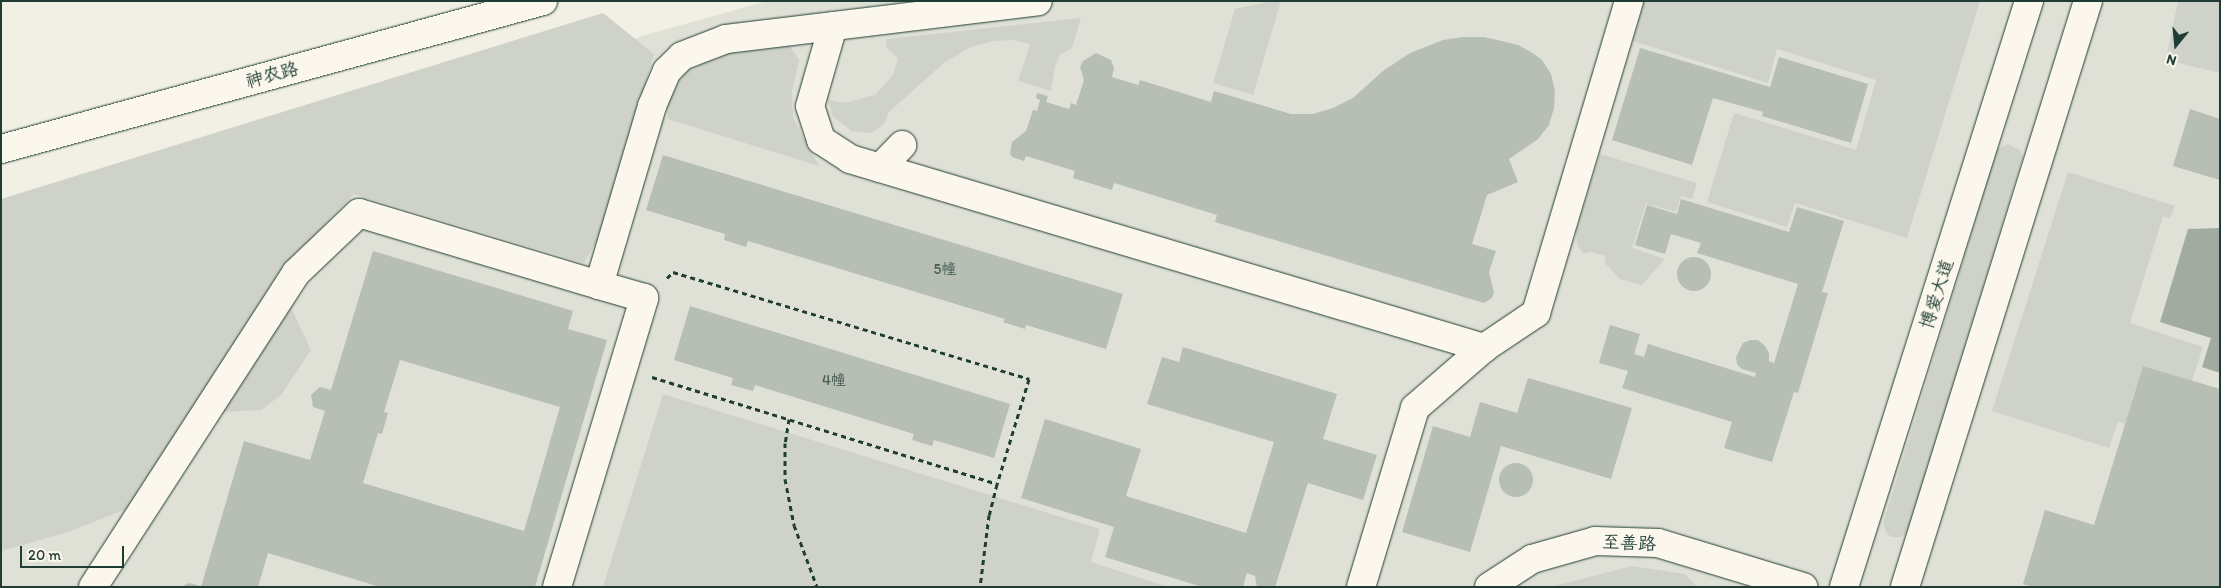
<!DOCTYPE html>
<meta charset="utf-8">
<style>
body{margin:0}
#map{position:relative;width:2221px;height:588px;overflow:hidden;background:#f2f0e5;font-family:Itim,"LXGW WenKai TC",sans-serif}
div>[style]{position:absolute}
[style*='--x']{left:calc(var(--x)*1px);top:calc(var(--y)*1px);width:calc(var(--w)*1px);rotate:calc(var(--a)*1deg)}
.built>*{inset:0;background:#e0e1d6}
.green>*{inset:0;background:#cfd2c8}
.water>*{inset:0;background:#a2aba1}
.building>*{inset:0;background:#b7beb3}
.round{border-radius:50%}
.path>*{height:3px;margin-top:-1.5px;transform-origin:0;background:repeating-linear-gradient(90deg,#1f3d34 0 5px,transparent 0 9px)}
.roads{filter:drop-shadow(0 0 1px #1f3d34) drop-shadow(0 0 1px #1f3d34)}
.minor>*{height:28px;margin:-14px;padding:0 14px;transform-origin:14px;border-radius:14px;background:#fbf7ec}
span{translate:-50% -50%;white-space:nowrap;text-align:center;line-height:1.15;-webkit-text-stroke:5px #fbf7ec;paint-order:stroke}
.number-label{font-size:15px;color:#455d54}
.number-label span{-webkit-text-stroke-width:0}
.street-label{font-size:18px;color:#1f3d34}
.frame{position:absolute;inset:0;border:2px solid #1f3d34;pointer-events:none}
.north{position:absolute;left:2151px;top:20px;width:50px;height:50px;-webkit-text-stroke:4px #fbf7ec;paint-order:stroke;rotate:197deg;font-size:14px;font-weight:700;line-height:20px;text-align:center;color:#1f3d34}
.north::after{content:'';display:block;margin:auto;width:18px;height:22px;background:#1f3d34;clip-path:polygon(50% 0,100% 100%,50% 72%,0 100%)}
.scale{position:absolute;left:20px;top:546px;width:104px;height:22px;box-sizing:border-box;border:2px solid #1f3d34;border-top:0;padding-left:6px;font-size:15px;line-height:18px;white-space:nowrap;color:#1f3d34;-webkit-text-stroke:4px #fbf7ec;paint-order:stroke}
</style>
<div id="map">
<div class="built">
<i style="clip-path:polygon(768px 1px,2203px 1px,2220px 6px,2220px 587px,1px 587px,1px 246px,313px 159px,645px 35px)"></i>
</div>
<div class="green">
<i style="clip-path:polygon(1273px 1px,1281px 1px,1253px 95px,1213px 83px,1235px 9px)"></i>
<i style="clip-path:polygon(1644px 1px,1980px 1px,1907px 238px,1795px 203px,1787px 227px,1707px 202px,1734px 113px,1856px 150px,1876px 80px,1777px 49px,1768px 83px,1633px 41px)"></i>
<i style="clip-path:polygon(2178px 1px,2220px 1px,2220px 73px,2166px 60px)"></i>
<i style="clip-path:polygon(603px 13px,654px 54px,601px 234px,584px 263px,354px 194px,276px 276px,311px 350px,281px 395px,261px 410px,224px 412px,144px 505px,116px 513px,68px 532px,1px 551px,1px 199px)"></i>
<i style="clip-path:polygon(1081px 18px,1072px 48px,1060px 55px,1055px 66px,1051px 91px,1018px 81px,1030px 44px,1014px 40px,992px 41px,969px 48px,945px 62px,889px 112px,884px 124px,871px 133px,852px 131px,833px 117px,828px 100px,844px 103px,875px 95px,893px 75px,898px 58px,886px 47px,887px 39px)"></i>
<i style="clip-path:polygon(790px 46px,799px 60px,792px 91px,793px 118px,819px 166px,668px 119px,667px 102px,685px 72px,720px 55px,764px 47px)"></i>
<i style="clip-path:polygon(2008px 144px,2020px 150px,2023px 157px,1908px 532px,1901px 537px,1892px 537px,1887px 534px,1883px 524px,1997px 149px)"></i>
<i style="clip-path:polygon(1600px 154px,1697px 183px,1692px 199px,1681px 196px,1676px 212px,1646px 204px,1632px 248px,1665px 259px,1642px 285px,1620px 279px,1604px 262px,1606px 256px,1591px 252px,1583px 254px,1577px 244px,1576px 231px)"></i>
<i style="clip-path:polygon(2068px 172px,2175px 206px,2170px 218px,2163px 216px,2130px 323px,2203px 347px,2192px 381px,2143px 366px,2125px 424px,2118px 422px,2109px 448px,1992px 411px)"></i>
<i style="clip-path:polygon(663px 394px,1100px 529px,1091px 562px,1168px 587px,603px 587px)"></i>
<i style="clip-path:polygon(1632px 566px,1685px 574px,1697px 587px,1550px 587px)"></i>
</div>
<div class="water">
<i style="clip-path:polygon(2220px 228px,2220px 373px,2202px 367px,2211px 338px,2160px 322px,2188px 229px)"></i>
</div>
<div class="building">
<i style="clip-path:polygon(1463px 37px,1484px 37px,1502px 41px,1518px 45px,1531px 52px,1542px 60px,1551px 74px,1555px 91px,1554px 108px,1549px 125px,1538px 139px,1509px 159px,1518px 182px,1487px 195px,1472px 244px,1496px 251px,1489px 272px,1494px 293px,1492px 298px,1484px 303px,1215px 222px,1217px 215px,1114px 183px,1112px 190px,1073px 178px,1075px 171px,1026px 156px,1024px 161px,1012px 157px,1010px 153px,1012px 142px,1026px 131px,1033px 110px,1037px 111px,1040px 100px,1036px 98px,1037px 93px,1048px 96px,1046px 102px,1069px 109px,1071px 103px,1076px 105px,1084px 80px,1080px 67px,1083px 61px,1096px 53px,1111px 60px,1114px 68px,1112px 77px,1138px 85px,1140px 80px,1211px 102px,1214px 91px,1291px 114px,1313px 114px,1333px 108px,1353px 98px,1383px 71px,1410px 53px,1443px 40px)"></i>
<i style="clip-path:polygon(1640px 48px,1770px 87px,1779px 57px,1868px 84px,1851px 143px,1762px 116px,1763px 112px,1713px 98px,1692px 165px,1612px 140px)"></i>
<i style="clip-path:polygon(2190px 109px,2220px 119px,2220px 180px,2173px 166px)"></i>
<i style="clip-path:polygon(663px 155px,1123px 294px,1106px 349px,1026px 325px,1025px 329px,1003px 322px,1005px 319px,748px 241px,746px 247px,724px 240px,725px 234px,646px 210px)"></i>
<i style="clip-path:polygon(1681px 199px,1789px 232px,1797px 207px,1844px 221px,1822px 292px,1828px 293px,1798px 393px,1794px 392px,1772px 462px,1724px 448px,1732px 422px,1622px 388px,1628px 371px,1599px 363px,1610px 325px,1640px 334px,1634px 354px,1644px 357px,1648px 344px,1755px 377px,1756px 373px,1742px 369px,1737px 364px,1736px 357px,1743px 343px,1750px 340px,1758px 340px,1765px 346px,1769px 353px,1769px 361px,1774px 363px,1798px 284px,1697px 253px,1701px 243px,1671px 234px,1665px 254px,1635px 245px,1647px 205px,1677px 214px)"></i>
<i style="clip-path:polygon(evenodd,373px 251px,573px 311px,568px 329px,607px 340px,535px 587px,380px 587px,268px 553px,258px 587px,201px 587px,244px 441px,310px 460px,325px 411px,313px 407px,311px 395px,320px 387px,331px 390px,373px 251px,400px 360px,560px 407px,524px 531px,363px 483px,378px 433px,382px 434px,388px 413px,384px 412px,400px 360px)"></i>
<i class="round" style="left:1677px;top:257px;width:34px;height:34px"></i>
<i style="clip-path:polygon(690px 306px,1010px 404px,994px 458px,934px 440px,932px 446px,912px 440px,914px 434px,755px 385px,753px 391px,731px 385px,733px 378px,674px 360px)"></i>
<i style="clip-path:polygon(1183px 347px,1337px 394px,1323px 439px,1377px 455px,1363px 500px,1308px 483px,1275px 587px,1257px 587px,1255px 576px,1247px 573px,1243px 587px,1202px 587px,1105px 557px,1114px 527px,1021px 498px,1045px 419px,1141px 449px,1126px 496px,1246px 533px,1274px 442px,1147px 404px,1162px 357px,1179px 362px)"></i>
<i style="clip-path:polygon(2143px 366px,2220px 389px,2220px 587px,2033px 587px,2023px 584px,2045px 510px,2094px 525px)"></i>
<i style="clip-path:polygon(1528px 378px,1632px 408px,1611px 479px,1501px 446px,1470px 552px,1402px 532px,1433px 426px,1470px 437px,1480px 402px,1517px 413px)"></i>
<i class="round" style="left:1499px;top:463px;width:34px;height:34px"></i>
<i style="clip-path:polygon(189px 583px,200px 586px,200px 587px,180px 587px)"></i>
</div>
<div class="path">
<i style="--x:667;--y:278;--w:8;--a:-45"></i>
<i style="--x:673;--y:272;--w:372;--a:16.7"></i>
<i style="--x:1029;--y:379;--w:110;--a:106.9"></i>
<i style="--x:652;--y:377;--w:361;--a:17.2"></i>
<i style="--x:997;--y:484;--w:32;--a:104"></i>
<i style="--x:989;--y:515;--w:73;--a:97.1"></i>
<i style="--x:789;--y:419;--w:24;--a:99"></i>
<i style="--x:785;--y:443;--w:36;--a:90"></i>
<i style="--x:785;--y:479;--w:47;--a:78.9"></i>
<i style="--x:794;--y:525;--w:66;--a:69.6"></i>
</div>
<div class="roads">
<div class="minor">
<i style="--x:833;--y:26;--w:83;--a:106"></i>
<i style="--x:810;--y:106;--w:36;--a:72"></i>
<i style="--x:821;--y:140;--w:35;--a:33"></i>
<i style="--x:850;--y:159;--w:662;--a:16.6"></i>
<i style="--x:1484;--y:348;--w:63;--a:-33.9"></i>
<i style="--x:1536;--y:313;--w:326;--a:-73.4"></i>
<i style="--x:1;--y:149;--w:562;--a:-15.27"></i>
<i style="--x:880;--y:168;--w:32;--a:-46"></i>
<i style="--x:93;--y:587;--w:374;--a:-57.1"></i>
<i style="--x:296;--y:273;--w:87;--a:-43.6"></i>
<i style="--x:359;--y:213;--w:251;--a:16.7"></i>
<i style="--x:557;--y:587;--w:302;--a:-73.2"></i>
<i style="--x:644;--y:298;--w:47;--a:-163.9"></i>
<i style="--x:599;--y:285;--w:187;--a:-73.5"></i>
<i style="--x:652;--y:106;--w:38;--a:-67"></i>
<i style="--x:667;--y:71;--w:21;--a:-45"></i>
<i style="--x:682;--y:56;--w:47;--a:-21.1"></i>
<i style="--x:726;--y:39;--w:314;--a:-6.9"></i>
<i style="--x:1361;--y:587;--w:187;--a:-73.2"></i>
<i style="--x:1415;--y:408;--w:91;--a:-41"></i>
<i style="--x:1489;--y:587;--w:51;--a:-33.1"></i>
<i style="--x:1532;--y:559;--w:66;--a:-15.9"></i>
<i style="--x:1595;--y:541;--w:63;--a:1.8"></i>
<i style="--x:1658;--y:543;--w:152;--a:16.9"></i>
<i style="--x:1844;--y:587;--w:615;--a:-72.48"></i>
<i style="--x:1905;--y:587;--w:614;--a:-72.66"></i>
</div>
</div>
<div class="number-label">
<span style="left:945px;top:270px">5幢</span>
<span style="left:834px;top:381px">4幢</span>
</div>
<div class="street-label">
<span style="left:272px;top:75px;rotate:-15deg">神农路</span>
<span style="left:1937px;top:294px;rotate:-72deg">博爱大道</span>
<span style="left:1629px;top:543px;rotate:3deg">至善路</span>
</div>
<div class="frame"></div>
<div class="north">N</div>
<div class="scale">20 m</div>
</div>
